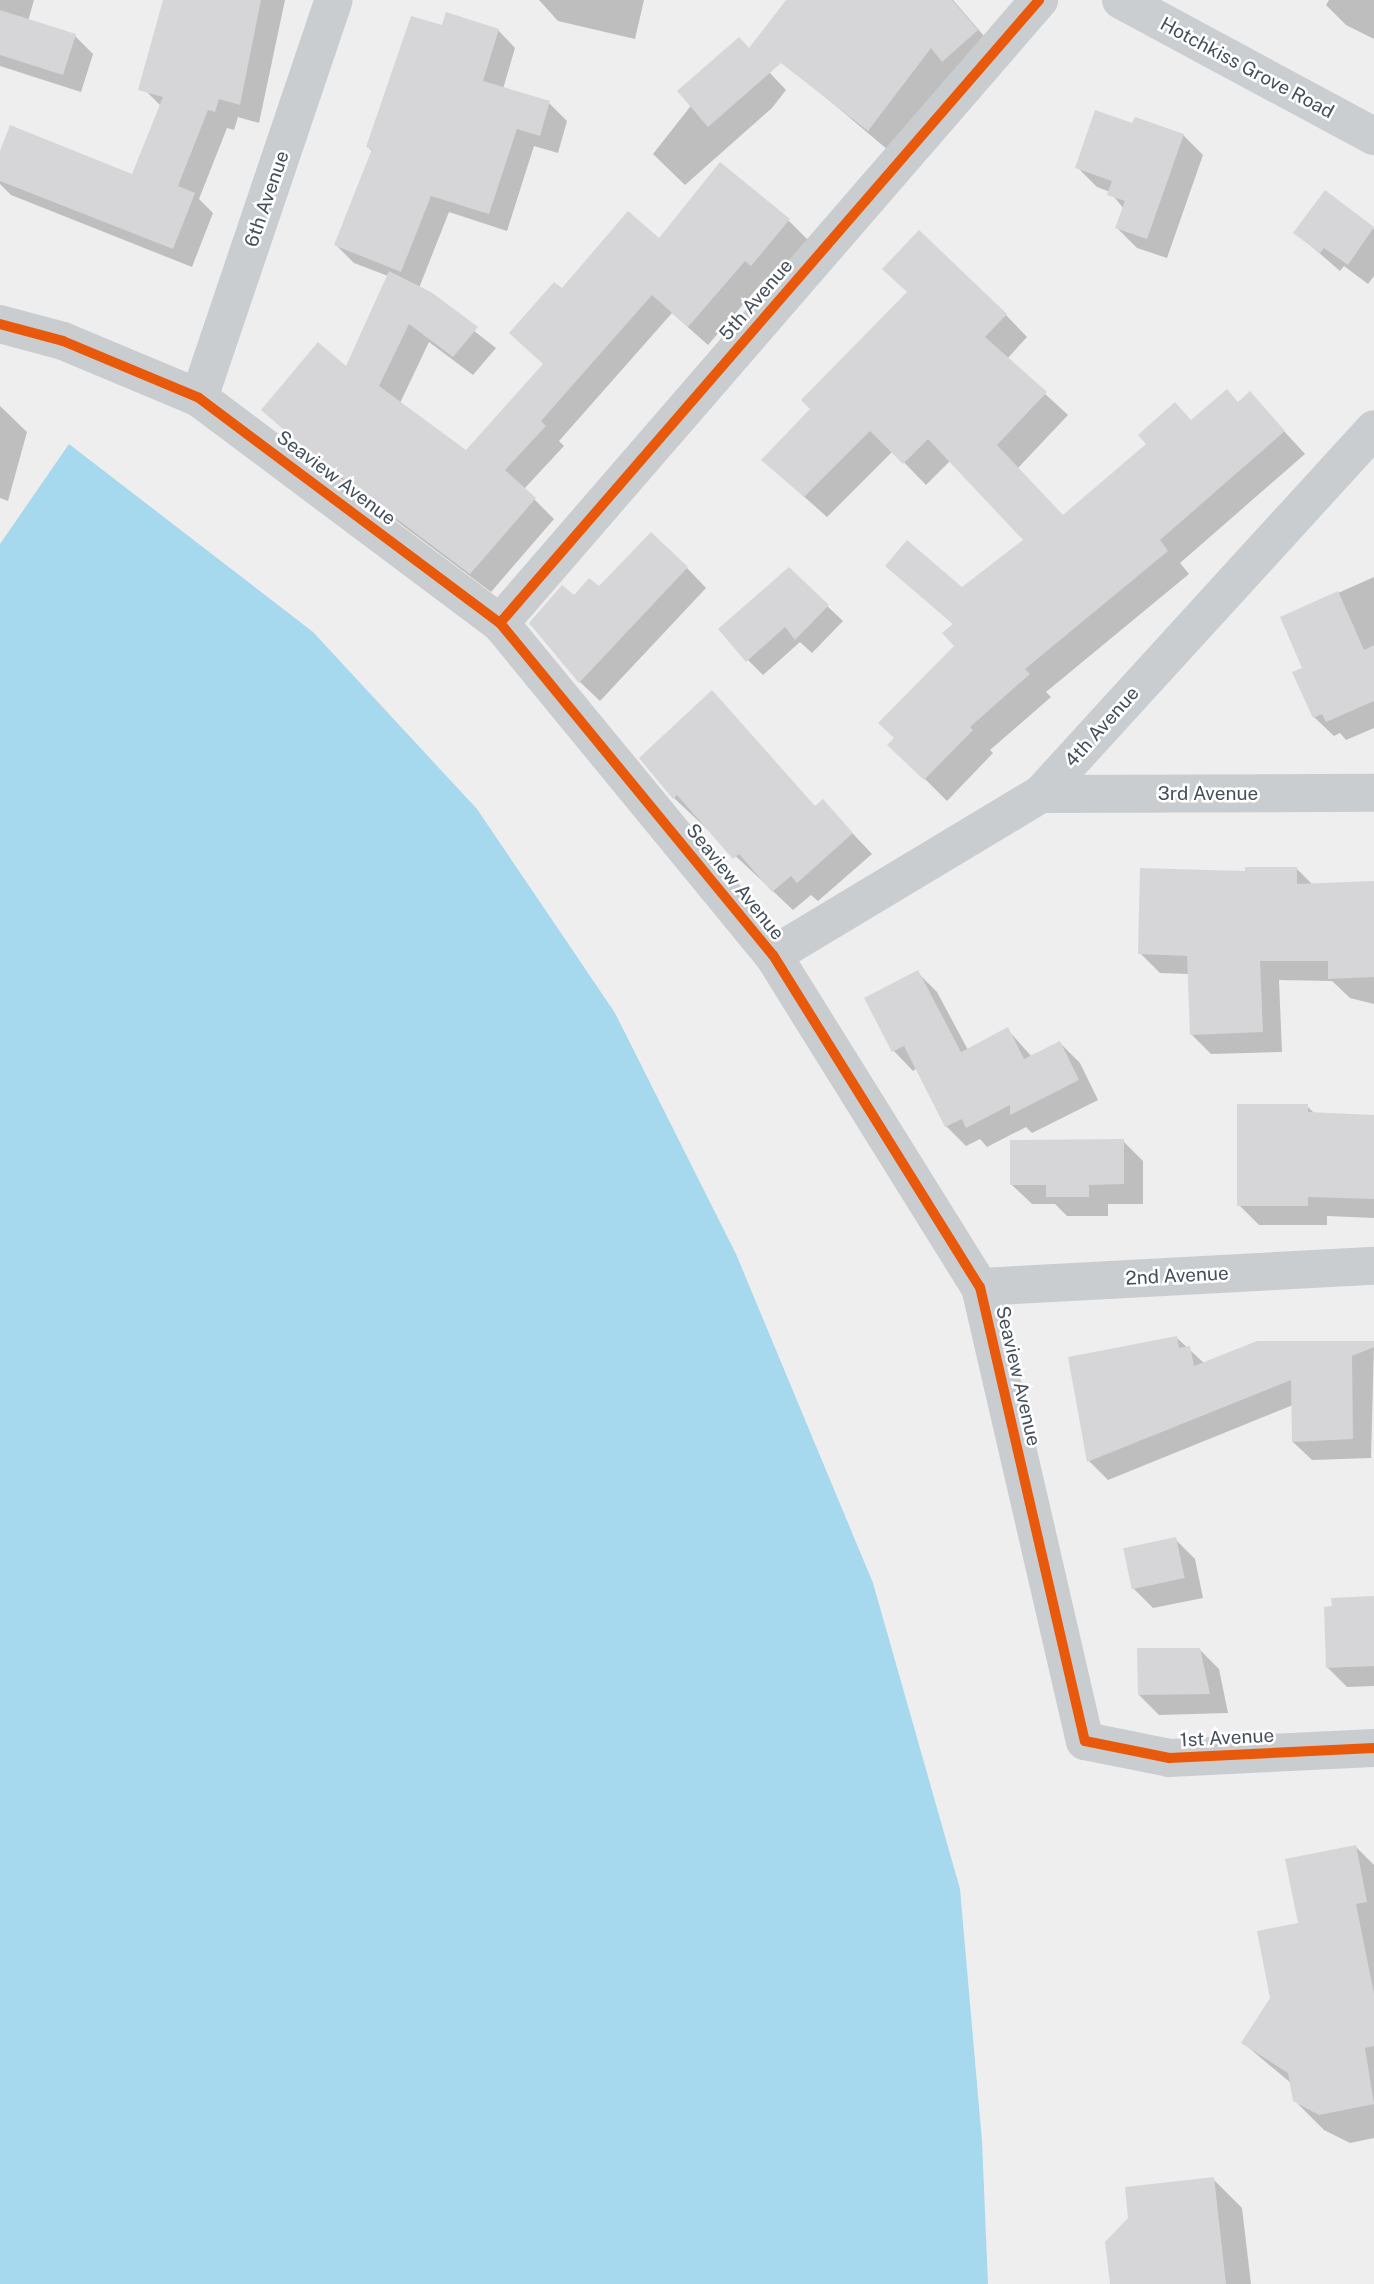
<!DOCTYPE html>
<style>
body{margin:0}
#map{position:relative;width:1374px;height:2284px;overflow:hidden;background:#efeeee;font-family:"Public Sans",sans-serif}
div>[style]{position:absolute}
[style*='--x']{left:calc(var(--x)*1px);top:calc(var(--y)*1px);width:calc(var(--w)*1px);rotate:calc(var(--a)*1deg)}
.water>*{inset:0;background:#a6d9ed}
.shadow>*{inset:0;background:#0003}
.building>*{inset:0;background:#d6d6d8;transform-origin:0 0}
.street>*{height:38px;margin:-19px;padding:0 19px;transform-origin:19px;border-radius:19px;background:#cacdcf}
.secondary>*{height:38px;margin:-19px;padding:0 19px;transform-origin:19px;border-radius:19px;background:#cbced1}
.cycleway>*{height:10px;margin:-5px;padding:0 5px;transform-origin:5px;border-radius:5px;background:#e8590c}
span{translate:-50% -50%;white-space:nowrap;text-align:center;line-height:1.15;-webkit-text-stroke:5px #fff;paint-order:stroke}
.street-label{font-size:19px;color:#454f5b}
</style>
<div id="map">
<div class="water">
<i style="clip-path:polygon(69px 444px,313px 632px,477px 809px,615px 1013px,736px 1254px,873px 1583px,960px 1889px,982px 2141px,988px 2284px,0 2284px,0 544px)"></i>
</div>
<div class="shadow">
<i style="clip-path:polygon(0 0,34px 0,28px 21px,75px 36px,93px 54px,81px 92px,0 66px)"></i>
<i style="clip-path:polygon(175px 0,285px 0,259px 123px,238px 117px,234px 130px,227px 128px,199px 199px,213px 213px,192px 267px,11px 195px,0 184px,0 156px,133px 176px,161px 106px,147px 92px)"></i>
<i style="clip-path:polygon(539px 0,644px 0,635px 39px,558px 21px)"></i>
<i style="clip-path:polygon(895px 0,953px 0,1003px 58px,895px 156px,804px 79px)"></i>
<i style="clip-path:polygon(1329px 0,1374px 0,1374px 39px,1346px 25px,1326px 5px)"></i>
<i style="clip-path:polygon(443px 27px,498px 30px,515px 48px,503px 89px,549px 103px,567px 121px,558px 153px,534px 146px,507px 231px,449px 212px,419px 288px,496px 348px,473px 375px,429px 342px,400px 403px,466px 452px,545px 365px,562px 291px,659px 240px,789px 221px,808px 240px,771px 284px,765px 279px,708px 345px,672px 313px,559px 441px,564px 446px,524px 489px,554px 519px,491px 592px,342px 480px,263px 410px,347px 369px,388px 276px,354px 263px,336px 245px,373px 152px,368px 147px)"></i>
<i style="clip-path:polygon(741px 42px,786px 90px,772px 108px,685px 185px,653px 154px)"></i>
<i style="clip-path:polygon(1183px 135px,1203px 155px,1167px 258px,1137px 248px,1117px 228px,1124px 209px,1110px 192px,1097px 187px,1077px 167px)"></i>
<i style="clip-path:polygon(1325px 192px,1374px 229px,1374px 276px,1368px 284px,1344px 266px,1340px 271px,1296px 233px)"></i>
<i style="clip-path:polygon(1006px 315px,1027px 337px,1007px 359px,1068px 415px,1018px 468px,1064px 517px,1192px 422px,1239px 403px,1250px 394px,1305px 454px,1180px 563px,1189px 574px,1046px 692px,1051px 697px,990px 750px,993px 753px,947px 801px,890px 744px,956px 646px,954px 625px,887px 566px,962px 590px,1025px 540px,950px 461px,926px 485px,893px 451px,827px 517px,763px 460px)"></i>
<i style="clip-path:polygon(0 406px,27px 432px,8px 501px,0 498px)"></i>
<i style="clip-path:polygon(687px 568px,706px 588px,600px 701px,580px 682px,575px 597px)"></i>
<i style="clip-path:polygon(789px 570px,843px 621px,812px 653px,800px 642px,763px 675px,748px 660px)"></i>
<i style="clip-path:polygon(1374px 577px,1374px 728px,1346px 740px,1340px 733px,1334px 736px,1314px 717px,1294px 673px,1304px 669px,1282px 618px)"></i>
<i style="clip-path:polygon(712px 692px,816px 808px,823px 802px,872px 854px,818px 901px,811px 895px,793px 910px,674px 798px)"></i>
<i style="clip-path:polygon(1296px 868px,1313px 885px,1374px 883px,1374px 1004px,1350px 998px,1332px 981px,1279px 980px,1282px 1052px,1211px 1054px,1191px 1034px,1189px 974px,1160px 973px,1140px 953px,1246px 873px)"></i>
<i style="clip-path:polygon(917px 972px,937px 992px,968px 1050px,1008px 1030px,1032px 1057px,1060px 1043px,1080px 1063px,1098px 1100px,1032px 1133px,1026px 1127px,987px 1147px,980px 1139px,966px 1146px,946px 1126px,917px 1068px,913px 1071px,894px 1051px)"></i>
<i style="clip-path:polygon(1307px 1106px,1315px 1114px,1374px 1117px,1374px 1218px,1327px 1216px,1327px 1225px,1259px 1225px,1239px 1205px)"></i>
<i style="clip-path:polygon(1123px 1141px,1143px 1161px,1143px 1204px,1108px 1204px,1108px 1216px,1067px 1216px,1055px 1204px,1032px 1204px,1012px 1185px)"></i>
<i style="clip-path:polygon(1177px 1338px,1205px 1364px,1374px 1343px,1371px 1458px,1312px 1460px,1293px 1442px,1293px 1405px,1108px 1480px,1089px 1461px)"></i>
<i style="clip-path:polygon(1175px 1539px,1195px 1559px,1203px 1598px,1153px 1608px,1133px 1588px)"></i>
<i style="clip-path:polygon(1374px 1598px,1374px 1686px,1347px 1687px,1327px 1667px)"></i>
<i style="clip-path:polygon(1199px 1649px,1219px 1669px,1228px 1713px,1159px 1715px,1139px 1695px)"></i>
<i style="clip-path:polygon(1355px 1846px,1374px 1865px,1374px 2138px,1350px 2143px,1324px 2130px,1295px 2101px,1292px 2084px,1243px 2043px,1272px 1998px,1300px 1924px)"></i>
<i style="clip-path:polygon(1213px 2179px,1242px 2208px,1251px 2284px,1112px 2284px)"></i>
</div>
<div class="building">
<i style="clip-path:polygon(163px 0,261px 0,240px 105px,219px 99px,215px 112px,208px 110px,178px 186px,195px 193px,173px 249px,0 181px,0 151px,10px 125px,132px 174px,163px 97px,138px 90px)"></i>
<i style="clip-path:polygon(786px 0,952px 0,978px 30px,942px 62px,931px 48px,868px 131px,781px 63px,708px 127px,677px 91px,739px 37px,749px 48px)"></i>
<i style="clip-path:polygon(0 10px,76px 34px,63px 75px,0 55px)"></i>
<i style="clip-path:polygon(446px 12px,499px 29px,483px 81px,550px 101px,540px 136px,517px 129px,489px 214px,431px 196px,401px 272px,334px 245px,372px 149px,366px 147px,411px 16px,442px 25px)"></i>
<i style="clip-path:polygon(1095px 110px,1132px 123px,1135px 117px,1184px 134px,1147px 239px,1115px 228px,1125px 201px,1107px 195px,1112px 181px,1075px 168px)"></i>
<i style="clip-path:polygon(720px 162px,790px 219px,751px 266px,745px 261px,688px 327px,652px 295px,541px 421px,546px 426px,505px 470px,536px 498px,470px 574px,320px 461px,261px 410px,318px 342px,346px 366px,389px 271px,431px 292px,478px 327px,453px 357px,409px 324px,379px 386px,466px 450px,543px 364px,509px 333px,554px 282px,562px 288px,628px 211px,659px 238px)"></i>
<i style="clip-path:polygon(1325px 190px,1374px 227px,1348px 265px,1324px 248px,1320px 253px,1293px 233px)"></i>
<i style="clip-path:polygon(919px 230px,1007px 314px,985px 337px,1047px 392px,997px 445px,1063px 515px,1146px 444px,1138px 435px,1175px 402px,1191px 420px,1227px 389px,1238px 402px,1250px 391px,1285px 431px,1160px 540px,1168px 551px,1025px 669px,1030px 674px,970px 727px,973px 730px,924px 780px,887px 745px,894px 738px,878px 723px,954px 646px,942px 633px,953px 624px,885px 566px,907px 540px,962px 587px,1023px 540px,928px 439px,903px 464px,870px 431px,804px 497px,761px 460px,810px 409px,801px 400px,907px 292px,882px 269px)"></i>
<i style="clip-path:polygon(651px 532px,688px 567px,579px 683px,529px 623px,562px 585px,574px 595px,589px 578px,599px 586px)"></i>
<i style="clip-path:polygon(789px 567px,829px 605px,795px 640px,785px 627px,746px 662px,718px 629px)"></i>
<i style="clip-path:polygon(1338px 591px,1364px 650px,1374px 645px,1374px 701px,1326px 722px,1322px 714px,1313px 718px,1292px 672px,1302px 668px,1280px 617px)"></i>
<i style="clip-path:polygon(712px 690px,815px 806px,823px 799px,853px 833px,797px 883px,791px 876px,772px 892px,739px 854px,733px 859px,677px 795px,673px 799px,639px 758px)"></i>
<i style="clip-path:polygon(1245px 867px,1297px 867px,1297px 884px,1374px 881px,1374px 977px,1328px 979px,1328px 961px,1260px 961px,1263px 1032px,1190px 1035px,1187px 956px,1138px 954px,1140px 868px,1245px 871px)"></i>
<i style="clip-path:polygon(918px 970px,961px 1052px,1008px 1027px,1024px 1059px,1060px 1041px,1079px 1080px,1010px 1115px,1010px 1105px,966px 1128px,962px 1119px,945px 1127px,904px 1046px,892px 1052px,864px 998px)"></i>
<i style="clip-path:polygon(1237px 1104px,1308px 1104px,1308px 1112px,1374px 1115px,1374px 1199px,1308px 1197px,1308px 1206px,1237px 1206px)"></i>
<i style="clip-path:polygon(1124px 1139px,1124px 1184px,1089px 1185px,1089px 1197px,1046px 1197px,1046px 1185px,1010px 1185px,1010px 1140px)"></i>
<i style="clip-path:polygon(1177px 1336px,1179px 1348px,1190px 1346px,1194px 1366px,1257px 1341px,1374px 1341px,1374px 1347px,1352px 1356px,1353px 1439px,1292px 1442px,1291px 1380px,1087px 1462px,1068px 1357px)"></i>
<i style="left:1176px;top:1537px;width:42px;height:54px;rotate:78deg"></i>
<i style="clip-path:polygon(1374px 1596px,1374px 1666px,1326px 1668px,1324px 1607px,1332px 1606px,1331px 1598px)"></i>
<i style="clip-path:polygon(1137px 1648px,1200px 1648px,1210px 1694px,1138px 1695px)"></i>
<i style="clip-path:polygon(1356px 1845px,1367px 1902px,1356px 1904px,1374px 1994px,1374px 2046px,1365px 2048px,1374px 2104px,1319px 2115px,1293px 2101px,1288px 2073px,1241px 2043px,1270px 1998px,1257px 1931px,1298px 1923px,1285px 1859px)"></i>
<i style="clip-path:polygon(1214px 2177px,1226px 2284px,1110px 2284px,1105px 2242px,1128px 2218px,1125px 2187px)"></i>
</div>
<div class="street">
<i style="--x:0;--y:324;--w:65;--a:15.1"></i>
<i style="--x:63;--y:341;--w:147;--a:22.7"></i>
<i style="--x:199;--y:398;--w:376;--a:36.8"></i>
<i style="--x:500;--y:623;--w:430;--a:50.6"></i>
<i style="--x:773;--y:955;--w:391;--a:58.1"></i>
<i style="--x:980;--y:1287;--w:466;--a:77"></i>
<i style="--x:1085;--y:1741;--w:86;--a:11.4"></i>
<i style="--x:1169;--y:1758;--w:205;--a:-2.8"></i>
<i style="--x:199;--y:398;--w:420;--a:-71.3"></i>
<i style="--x:500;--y:623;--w:824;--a:-49.13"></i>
<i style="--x:1041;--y:794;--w:333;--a:-0.2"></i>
<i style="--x:773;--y:955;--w:313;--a:-31"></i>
<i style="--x:1041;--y:794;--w:494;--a:-47.6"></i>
<i style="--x:980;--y:1287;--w:395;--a:-3.1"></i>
</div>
<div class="secondary">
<i style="--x:1121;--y:0;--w:287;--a:28.3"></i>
</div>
<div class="cycleway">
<i style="--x:0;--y:324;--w:65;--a:15.1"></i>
<i style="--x:63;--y:341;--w:147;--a:22.7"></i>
<i style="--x:199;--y:398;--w:376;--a:36.8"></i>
<i style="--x:500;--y:623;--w:430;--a:50.6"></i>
<i style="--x:773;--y:955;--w:391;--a:58.1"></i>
<i style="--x:980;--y:1287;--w:466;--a:77"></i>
<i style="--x:1085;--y:1741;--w:86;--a:11.4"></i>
<i style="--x:1169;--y:1758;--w:205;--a:-2.8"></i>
<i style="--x:500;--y:623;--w:824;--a:-49.13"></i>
</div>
<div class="street-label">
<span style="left:1247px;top:68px;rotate:28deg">Hotchkiss Grove Road</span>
<span style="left:267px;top:199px;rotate:-71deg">6th Avenue</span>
<span style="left:756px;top:300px;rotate:-49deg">5th Avenue</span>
<span style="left:336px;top:478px;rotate:37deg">Seaview Avenue</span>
<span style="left:1102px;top:727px;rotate:-48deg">4th Avenue</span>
<span style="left:1208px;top:794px">3rd Avenue</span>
<span style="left:735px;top:882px;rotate:51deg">Seaview Avenue</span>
<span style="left:1177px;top:1276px;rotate:-3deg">2nd Avenue</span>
<span style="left:1018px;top:1376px;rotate:77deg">Seaview Avenue</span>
<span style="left:1227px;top:1738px;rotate:-3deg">1st Avenue</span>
</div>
</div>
